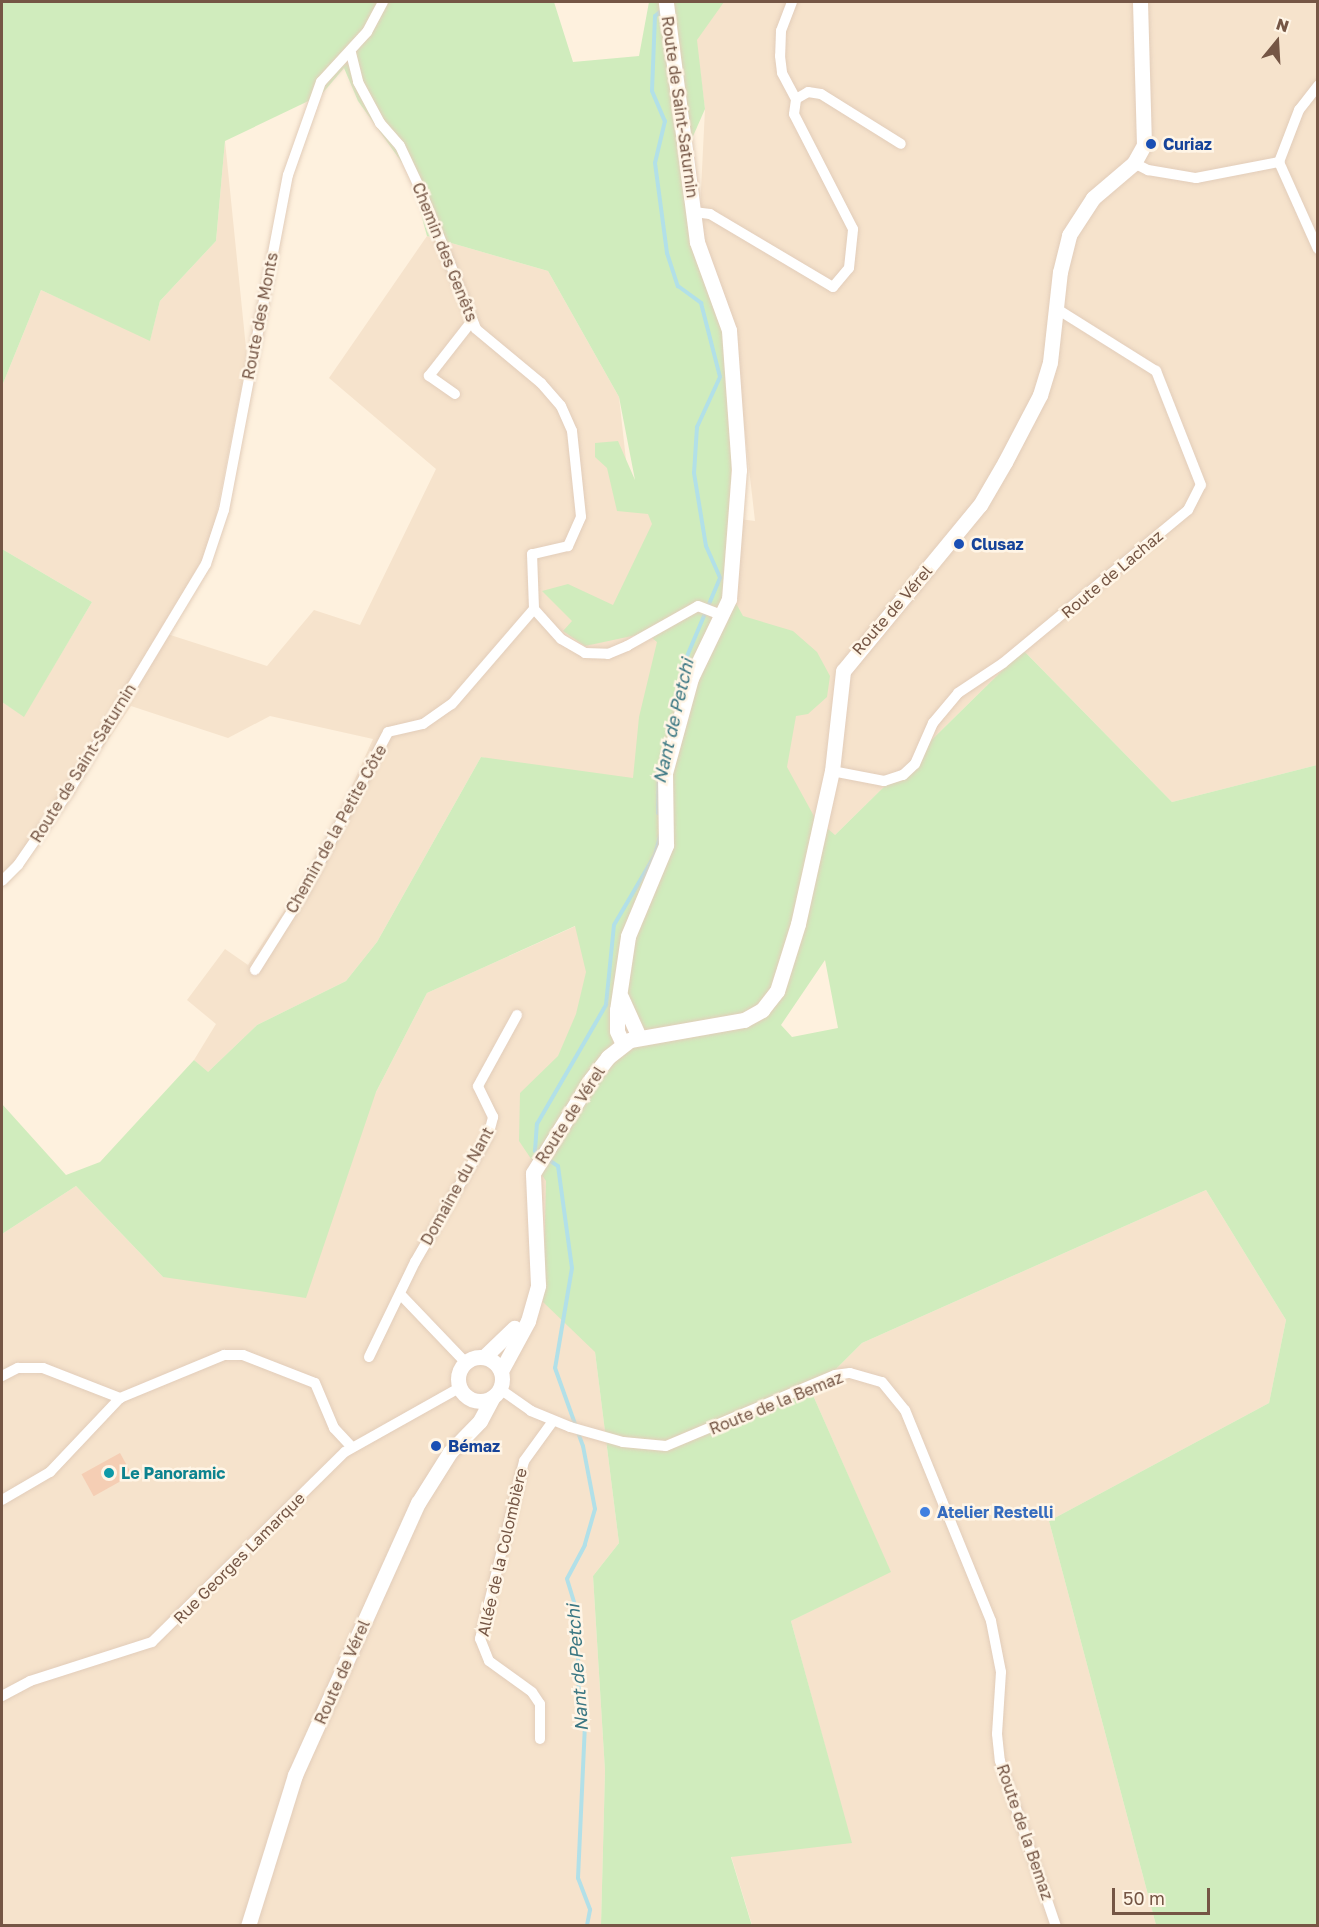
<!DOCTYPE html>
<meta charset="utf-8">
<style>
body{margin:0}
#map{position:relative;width:1319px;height:1927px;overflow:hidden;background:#fef1de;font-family:"Golos Text",sans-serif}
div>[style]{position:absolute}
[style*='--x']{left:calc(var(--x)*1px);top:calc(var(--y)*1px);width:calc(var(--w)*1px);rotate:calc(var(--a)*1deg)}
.residential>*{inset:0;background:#f6e3cc}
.green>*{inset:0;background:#d0ecbd}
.stream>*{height:4px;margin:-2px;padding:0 2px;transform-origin:2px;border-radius:2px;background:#b2e0e8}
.building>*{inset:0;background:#f5ceb4;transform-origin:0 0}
.roads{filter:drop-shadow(0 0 2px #e2cdba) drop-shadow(0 0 2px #e2cdba)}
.street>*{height:10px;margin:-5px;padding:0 5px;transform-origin:5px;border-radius:5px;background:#fff}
.secondary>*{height:15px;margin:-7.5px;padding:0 7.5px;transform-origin:7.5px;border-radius:7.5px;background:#fff}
.secondary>.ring{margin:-7.5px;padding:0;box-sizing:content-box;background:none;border:15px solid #fff;border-radius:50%}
.dots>*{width:16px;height:16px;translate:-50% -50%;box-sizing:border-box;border:3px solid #fff5e6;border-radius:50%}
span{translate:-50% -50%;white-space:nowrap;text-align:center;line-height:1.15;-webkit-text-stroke:5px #fff5e6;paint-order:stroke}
.street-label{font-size:16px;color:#755645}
.transit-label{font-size:16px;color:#164399;font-weight:700}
.left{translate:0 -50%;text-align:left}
.culture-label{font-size:16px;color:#0d838f;font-weight:700}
.shop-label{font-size:16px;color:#366cbe;font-weight:700}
.water-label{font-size:18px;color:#3b7783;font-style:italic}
.frame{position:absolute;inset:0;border:3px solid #755645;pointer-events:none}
.north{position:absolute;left:1247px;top:12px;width:60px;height:60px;-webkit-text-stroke:4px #fff5e6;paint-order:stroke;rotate:18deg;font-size:16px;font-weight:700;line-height:24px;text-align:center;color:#755645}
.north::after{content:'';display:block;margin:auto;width:21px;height:27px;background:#755645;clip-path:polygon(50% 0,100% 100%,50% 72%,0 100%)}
.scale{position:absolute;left:1112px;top:1888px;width:98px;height:27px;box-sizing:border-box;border:3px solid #755645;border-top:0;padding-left:8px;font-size:18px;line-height:21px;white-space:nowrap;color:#755645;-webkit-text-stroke:4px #fff5e6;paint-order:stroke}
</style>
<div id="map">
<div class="residential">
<i style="clip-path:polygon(723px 2px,1317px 2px,1317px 765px,1172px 802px,1023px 650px,835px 835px,481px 757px,377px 942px,346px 981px,257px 1025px,207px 1073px,194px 1060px,216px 1024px,187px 1000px,225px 949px,248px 965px,320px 857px,373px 739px,270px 716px,228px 738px,131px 706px,22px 868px,2px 888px,2px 702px,24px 716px,92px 602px,2px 549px,2px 386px,41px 290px,150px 340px,160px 301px,216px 241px,225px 141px,247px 358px,213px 532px,206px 553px,161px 632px,267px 666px,314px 610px,360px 625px,436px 469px,329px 378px,427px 236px,548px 271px,619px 397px,631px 505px,755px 521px,734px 336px,699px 230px,705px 109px,696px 40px)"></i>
<i style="clip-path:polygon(578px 925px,605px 1034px,595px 1352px,619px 1543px,593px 1576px,605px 1771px,601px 1925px,2px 1926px,2px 1234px,76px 1186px,163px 1277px,376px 1092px,427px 993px)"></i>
<i style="clip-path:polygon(1206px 1190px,1286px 1320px,1269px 1403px,1049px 1521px,1156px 1925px,752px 1925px,731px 1856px,851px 1842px,791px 1621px,890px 1571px,812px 1393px,862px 1343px)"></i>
</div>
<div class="green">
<i style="clip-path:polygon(evenodd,2px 2px,554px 2px,573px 62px,639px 56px,649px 2px,724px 2px,697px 40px,705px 109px,683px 159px,726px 344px,732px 457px,726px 585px,743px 616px,793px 631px,817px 652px,830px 676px,827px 697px,808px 714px,796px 716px,787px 767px,815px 818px,835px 835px,1023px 650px,1172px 802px,1317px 765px,1317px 1925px,1156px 1925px,1049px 1521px,1269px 1403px,1286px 1320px,1206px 1190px,862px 1343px,812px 1393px,891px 1572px,791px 1621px,852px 1843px,731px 1857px,752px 1926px,601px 1925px,605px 1771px,593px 1576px,619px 1543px,595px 1352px,543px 1302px,546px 1181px,519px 1141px,520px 1093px,558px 1056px,576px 1014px,586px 972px,575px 926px,427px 993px,376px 1092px,306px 1298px,163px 1277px,76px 1186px,2px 1234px,2px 1104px,66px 1175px,100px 1162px,194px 1060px,208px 1072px,257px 1025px,346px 981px,377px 942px,481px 757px,633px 778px,639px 717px,657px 642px,646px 633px,585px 646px,563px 631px,572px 621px,542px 591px,568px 584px,613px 605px,652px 524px,648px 514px,617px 511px,607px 468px,595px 457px,595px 443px,618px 441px,635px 480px,619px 397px,548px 271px,427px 236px,410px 174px,358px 101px,344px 68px,321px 95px,225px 141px,216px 241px,160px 301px,150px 341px,41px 290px,2px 386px,2px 2px,825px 960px,838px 1028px,792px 1037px,781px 1025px,825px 960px)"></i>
<i style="clip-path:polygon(2px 549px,92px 602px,24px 717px,2px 702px)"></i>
</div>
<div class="stream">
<i style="--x:662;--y:10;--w:9;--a:139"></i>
<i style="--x:655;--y:16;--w:75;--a:92.3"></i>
<i style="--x:652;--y:91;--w:33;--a:67"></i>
<i style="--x:665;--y:121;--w:43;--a:103.4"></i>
<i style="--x:655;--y:163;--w:91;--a:82.4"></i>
<i style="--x:667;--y:253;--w:35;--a:72"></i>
<i style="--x:678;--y:286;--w:29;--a:36"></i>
<i style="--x:701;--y:303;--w:76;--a:75.6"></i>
<i style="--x:720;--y:377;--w:55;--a:114.7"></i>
<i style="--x:697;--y:427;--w:46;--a:93.7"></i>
<i style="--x:694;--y:473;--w:74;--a:80.7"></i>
<i style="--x:706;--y:546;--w:35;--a:66"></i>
<i style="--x:720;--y:578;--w:90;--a:112.9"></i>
<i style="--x:685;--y:661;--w:29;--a:100"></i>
<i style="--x:658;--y:813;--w:43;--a:-88.7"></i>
<i style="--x:540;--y:1154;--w:6;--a:-149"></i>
<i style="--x:535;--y:1151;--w:27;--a:-86"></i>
<i style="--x:537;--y:1124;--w:138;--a:-59.9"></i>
<i style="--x:606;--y:1005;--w:80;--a:-84.3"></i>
<i style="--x:614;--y:925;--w:81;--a:-59.6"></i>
<i style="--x:655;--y:855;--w:20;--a:-75"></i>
<i style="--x:546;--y:1158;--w:14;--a:34"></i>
<i style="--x:558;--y:1166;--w:103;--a:82.2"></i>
<i style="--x:572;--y:1268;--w:101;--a:99.6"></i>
<i style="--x:555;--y:1368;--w:83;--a:70.3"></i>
<i style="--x:583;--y:1446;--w:64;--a:79.2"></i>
<i style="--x:595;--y:1509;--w:37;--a:106"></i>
<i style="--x:585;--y:1545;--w:38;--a:118"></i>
<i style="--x:567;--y:1579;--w:34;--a:73"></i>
<i style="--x:577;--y:1612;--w:86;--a:88.7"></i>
<i style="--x:579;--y:1698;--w:27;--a:77"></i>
<i style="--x:585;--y:1724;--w:154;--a:92.6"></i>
<i style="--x:578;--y:1878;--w:34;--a:69"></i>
<i style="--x:590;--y:1910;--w:16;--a:101"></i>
</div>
<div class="building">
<i style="left:120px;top:1453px;width:25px;height:44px;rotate:61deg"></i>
</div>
<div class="roads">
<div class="street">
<i style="--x:792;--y:2;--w:31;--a:111"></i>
<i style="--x:781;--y:31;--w:25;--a:92"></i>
<i style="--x:780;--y:56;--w:17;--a:83"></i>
<i style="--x:782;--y:73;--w:30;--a:62"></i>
<i style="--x:351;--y:53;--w:30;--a:76"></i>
<i style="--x:358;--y:82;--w:47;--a:61.8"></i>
<i style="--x:380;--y:123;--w:30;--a:49"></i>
<i style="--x:400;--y:146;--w:52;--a:64.9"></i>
<i style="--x:422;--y:193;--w:146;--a:68.3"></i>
<i style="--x:476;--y:329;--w:85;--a:39.7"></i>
<i style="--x:541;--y:383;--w:30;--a:49"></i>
<i style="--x:561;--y:406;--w:27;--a:66"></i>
<i style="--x:572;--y:431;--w:86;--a:84"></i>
<i style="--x:581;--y:517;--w:32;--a:114"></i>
<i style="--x:568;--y:546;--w:37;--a:167"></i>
<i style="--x:532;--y:554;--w:55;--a:87.9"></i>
<i style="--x:534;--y:609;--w:40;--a:48"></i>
<i style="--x:561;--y:639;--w:28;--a:30"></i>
<i style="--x:585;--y:653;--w:23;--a:2"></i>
<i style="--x:608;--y:654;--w:21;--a:-23"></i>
<i style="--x:627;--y:646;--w:81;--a:-29.4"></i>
<i style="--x:698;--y:606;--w:25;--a:21"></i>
<i style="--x:1279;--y:162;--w:95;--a:65.9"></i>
<i style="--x:1134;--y:163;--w:16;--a:27"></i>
<i style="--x:1148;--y:170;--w:49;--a:9.5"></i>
<i style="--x:1196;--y:178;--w:85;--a:-10.9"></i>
<i style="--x:1279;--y:162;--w:56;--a:-69"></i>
<i style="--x:1299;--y:110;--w:31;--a:-52"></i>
<i style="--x:694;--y:212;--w:16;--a:7"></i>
<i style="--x:710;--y:214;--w:143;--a:30.7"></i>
<i style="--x:833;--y:287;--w:25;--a:-50"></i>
<i style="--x:849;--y:268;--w:39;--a:-84"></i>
<i style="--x:853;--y:229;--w:129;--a:-117.2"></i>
<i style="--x:794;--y:114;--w:15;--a:-82"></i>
<i style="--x:796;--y:99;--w:14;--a:-30"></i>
<i style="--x:808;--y:92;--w:13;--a:9"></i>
<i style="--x:821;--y:94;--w:94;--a:32"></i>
<i style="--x:455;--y:394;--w:32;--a:-145"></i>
<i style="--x:429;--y:376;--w:70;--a:-52"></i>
<i style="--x:832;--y:771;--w:53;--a:10.9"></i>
<i style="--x:884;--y:781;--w:20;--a:-18"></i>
<i style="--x:903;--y:775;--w:16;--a:-43"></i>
<i style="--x:915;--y:764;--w:45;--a:-66.3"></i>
<i style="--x:933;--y:723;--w:39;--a:-50"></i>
<i style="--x:958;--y:693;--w:54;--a:-33.7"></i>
<i style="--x:1003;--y:663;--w:240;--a:-39.6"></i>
<i style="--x:1188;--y:510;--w:28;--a:-63"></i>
<i style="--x:1201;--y:485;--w:123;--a:-111.5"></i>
<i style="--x:1156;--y:371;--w:117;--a:-147.9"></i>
<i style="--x:2;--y:881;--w:23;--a:-45"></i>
<i style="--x:18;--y:865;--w:90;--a:-55.4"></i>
<i style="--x:69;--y:791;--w:265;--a:-58.9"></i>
<i style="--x:206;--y:564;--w:57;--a:-71.6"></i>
<i style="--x:224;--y:510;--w:341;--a:-79.2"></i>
<i style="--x:288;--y:175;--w:99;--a:-70.5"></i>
<i style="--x:321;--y:82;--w:68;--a:-47.4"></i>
<i style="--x:367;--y:32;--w:34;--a:-62"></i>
<i style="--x:255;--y:970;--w:96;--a:-57.8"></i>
<i style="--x:306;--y:889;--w:177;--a:-62.4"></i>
<i style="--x:388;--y:732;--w:36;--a:-13"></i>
<i style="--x:423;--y:724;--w:35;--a:-35"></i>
<i style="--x:452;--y:704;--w:125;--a:-49.2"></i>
<i style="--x:402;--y:1296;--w:91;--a:46.3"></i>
<i style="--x:369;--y:1357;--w:106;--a:-64.2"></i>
<i style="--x:415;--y:1262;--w:146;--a:-59.9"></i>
<i style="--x:488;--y:1136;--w:20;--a:-75"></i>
<i style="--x:493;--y:1117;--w:34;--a:-116"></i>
<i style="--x:478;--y:1086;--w:81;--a:-61.2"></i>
<i style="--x:2;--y:1376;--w:18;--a:-27"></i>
<i style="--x:18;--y:1368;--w:25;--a:0"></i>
<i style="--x:43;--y:1368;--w:83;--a:21.3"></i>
<i style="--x:120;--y:1398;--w:113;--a:-22.5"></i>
<i style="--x:224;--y:1355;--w:19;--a:0"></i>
<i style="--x:243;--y:1355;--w:77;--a:21.3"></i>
<i style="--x:315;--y:1383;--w:49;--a:67.1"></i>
<i style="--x:334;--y:1428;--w:26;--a:47"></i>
<i style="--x:500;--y:1389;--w:38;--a:35"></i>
<i style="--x:531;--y:1411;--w:42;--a:22.3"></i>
<i style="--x:570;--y:1427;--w:55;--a:15.8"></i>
<i style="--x:623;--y:1442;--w:43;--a:5.3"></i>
<i style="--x:666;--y:1446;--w:183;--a:-22.8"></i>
<i style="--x:835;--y:1375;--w:15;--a:-8"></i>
<i style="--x:850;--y:1373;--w:33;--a:16"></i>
<i style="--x:882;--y:1382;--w:36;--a:51"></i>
<i style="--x:905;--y:1410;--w:228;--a:67.8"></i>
<i style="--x:991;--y:1621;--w:52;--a:78.9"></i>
<i style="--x:1001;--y:1672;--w:62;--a:93.7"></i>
<i style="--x:997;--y:1734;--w:27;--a:84"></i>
<i style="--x:1000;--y:1761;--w:174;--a:71.3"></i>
<i style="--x:2;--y:1500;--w:56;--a:-30.3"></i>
<i style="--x:50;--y:1472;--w:102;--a:-46.6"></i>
<i style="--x:2;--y:1696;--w:32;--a:-28"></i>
<i style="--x:30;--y:1681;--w:128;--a:-17.7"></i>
<i style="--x:152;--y:1642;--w:271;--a:-44.6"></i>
<i style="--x:345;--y:1452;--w:131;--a:-29.3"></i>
<i style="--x:540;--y:1739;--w:35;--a:-90"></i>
<i style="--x:540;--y:1704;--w:14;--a:-124"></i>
<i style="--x:532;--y:1692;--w:53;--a:-144.2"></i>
<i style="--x:489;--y:1661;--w:24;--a:-112"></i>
<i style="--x:480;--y:1639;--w:183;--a:-76.1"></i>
<i style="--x:524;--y:1461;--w:49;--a:-54.1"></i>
</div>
<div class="secondary">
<i style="--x:621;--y:997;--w:44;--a:65.8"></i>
<i style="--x:623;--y:1044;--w:14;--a:-115"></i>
<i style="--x:617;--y:1031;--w:21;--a:-90"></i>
<i style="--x:617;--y:1010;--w:75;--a:-81.5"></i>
<i style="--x:628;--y:936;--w:99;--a:-67.3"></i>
<i style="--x:666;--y:845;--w:72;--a:-90.8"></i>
<i style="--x:665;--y:773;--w:98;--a:-74.7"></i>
<i style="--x:691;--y:678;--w:88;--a:-64.3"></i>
<i style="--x:729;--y:599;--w:129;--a:-85.6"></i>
<i style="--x:739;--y:470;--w:140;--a:-94.1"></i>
<i style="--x:729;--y:330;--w:94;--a:-110"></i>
<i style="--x:697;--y:242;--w:242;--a:-97.4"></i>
<i class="ring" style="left:458px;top:1357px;width:29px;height:29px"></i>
<i style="--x:484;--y:1357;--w:42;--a:-44"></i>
<i style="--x:501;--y:1371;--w:57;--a:-61.6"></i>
<i style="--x:528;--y:1321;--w:37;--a:-74"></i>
<i style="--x:538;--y:1285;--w:112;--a:-92.6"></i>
<i style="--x:533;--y:1173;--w:110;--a:-58.3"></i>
<i style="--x:591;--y:1079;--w:28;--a:-52"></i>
<i style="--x:608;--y:1057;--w:28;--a:-38"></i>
<i style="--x:630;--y:1040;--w:116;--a:-10"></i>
<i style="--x:744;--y:1020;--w:21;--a:-29"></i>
<i style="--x:762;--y:1010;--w:24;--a:-52"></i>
<i style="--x:777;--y:991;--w:70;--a:-72.6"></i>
<i style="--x:798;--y:924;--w:157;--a:-77.5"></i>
<i style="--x:832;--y:771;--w:101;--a:-83.7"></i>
<i style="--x:843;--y:671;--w:215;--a:-50.5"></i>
<i style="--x:980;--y:505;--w:50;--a:-59.8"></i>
<i style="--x:1005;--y:462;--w:76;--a:-62.4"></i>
<i style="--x:1040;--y:395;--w:34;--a:-73"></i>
<i style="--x:1050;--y:362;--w:91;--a:-83.7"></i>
<i style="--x:1060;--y:272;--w:38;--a:-76"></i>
<i style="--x:1069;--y:235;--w:44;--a:-57"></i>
<i style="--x:1093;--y:198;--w:54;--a:-40.5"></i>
<i style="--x:1134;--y:163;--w:21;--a:-61"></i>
<i style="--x:1144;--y:145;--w:143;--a:-91.6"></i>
<i style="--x:248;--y:1926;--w:158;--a:-72.7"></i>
<i style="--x:295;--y:1775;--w:299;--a:-65.7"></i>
<i style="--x:418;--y:1503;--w:60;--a:-57.9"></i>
<i style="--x:450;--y:1452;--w:43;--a:-45.9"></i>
<i style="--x:480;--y:1421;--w:26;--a:-62"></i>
</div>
</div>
<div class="dots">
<i style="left:1151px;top:144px;background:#1a4fb4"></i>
<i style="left:959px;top:544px;background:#1a4fb4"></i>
<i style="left:436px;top:1446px;background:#1a4fb4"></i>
<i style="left:109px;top:1473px;background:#0f9aa8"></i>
<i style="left:925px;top:1512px;background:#3f7fe0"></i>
</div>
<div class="street-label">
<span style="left:680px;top:107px;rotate:82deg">Route de Saint-Saturnin</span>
<span style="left:445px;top:252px;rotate:68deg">Chemin des Genêts</span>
<span style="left:260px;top:316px;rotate:-79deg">Route des Monts</span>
<span style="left:1112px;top:574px;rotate:-40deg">Route de Lachaz</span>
<span style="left:892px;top:610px;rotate:-49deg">Route de Vérel</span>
<span style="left:83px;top:763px;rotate:-58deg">Route de Saint-Saturnin</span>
<span style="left:336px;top:829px;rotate:-61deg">Chemin de la Petite Côte</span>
<span style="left:570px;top:1115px;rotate:-57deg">Route de Vérel</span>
<span style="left:457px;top:1186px;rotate:-61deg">Domaine du Nant</span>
<span style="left:776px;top:1403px;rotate:-22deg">Route de la Bemaz</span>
<span style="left:502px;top:1552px;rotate:-77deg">Allée de la Colombière</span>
<span style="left:239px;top:1558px;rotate:-45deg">Rue Georges Lamarque</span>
<span style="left:342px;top:1672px;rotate:-66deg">Route de Vérel</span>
<span style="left:1025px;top:1832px;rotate:71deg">Route de la Bemaz</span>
</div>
<div class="transit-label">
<span class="left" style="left:1163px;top:144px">Curiaz</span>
<span class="left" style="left:971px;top:544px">Clusaz</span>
<span class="left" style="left:448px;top:1446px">Bémaz</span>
</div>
<div class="culture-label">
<span class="left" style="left:121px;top:1473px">Le Panoramic</span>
</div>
<div class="shop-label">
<span class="left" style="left:937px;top:1512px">Atelier Restelli</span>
</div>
<div class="water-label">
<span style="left:673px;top:721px;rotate:-77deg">Nant de Petchi</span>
<span style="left:577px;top:1668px;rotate:-94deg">Nant de Petchi</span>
</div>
<div class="frame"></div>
<div class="north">N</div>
<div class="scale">50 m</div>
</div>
